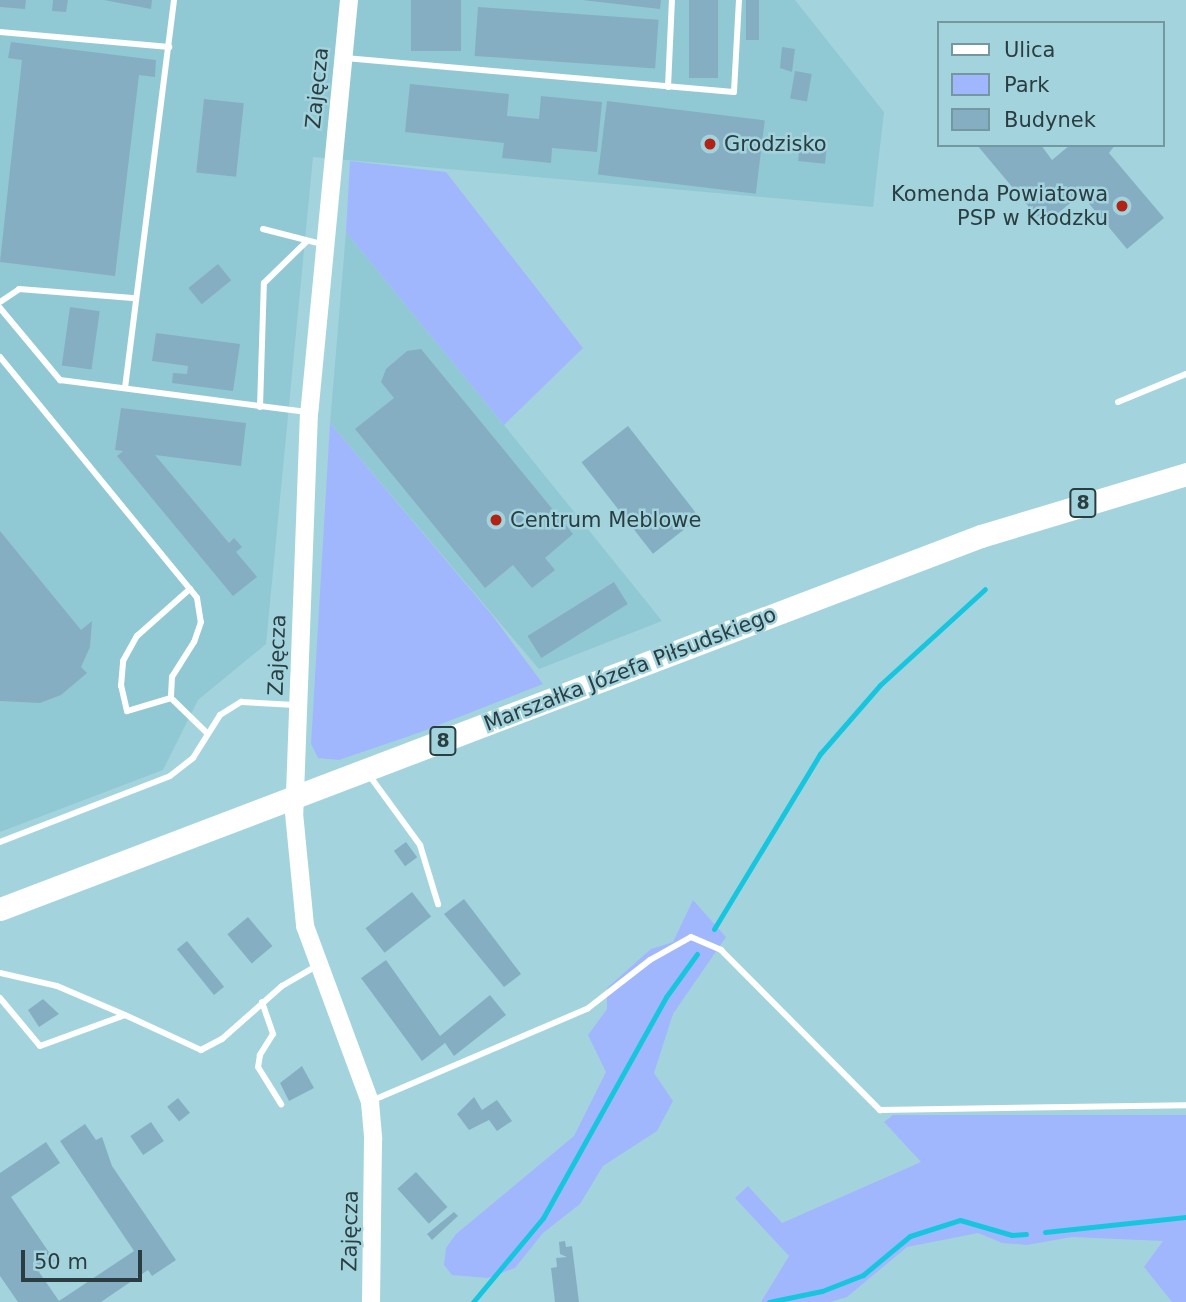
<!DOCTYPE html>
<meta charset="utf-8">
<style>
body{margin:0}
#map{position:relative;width:1186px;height:1302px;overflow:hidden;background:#a3d4dd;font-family:"DejaVu Sans",sans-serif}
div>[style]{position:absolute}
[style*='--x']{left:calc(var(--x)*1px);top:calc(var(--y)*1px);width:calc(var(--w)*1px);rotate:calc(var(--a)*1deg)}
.built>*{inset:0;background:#90c9d4}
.green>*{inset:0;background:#a1b7fd}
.stream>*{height:5px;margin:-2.5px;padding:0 2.5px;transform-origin:2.5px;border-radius:2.5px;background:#17c6de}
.building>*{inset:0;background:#86aec2;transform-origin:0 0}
.lane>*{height:6px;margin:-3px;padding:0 3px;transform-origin:3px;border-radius:3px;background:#fff}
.secondary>*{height:18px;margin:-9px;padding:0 9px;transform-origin:9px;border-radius:9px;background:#fff}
.highway>*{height:23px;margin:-11.5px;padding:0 11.5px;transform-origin:11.5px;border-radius:11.5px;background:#fff}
.dots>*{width:19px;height:19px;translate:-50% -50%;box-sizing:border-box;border:4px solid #a3d4dd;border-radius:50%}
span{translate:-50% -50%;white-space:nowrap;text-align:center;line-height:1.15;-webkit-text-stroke:5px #a3d4dd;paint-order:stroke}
.shield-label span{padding:2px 5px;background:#a3d4dd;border:2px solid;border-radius:5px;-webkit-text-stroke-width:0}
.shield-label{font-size:19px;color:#2a3e42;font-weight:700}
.street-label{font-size:21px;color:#2a3e42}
.poi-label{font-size:21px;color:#2a3e42}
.left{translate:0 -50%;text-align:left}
.right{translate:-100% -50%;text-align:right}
.legend{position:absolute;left:937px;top:21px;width:228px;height:126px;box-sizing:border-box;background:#a3d4dd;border:2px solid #73989f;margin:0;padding:9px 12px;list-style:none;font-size:21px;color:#2a3e42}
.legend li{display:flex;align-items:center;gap:14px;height:35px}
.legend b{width:35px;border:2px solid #73989f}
.scale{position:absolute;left:21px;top:1250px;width:121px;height:32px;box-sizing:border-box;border:4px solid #2a3e42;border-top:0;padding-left:9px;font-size:21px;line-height:24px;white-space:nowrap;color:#2a3e42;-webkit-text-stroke:5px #a3d4dd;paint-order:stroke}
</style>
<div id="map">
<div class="built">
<i style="clip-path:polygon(0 0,795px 0,884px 112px,873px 207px,313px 157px,266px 644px,198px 700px,163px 770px,0 832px)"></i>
<i style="clip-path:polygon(346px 232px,504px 425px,662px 621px,539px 669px,330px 423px)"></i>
</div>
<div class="green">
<i style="clip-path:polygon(350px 161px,446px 172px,583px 348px,504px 425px,346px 232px)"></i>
<i style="clip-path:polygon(330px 423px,492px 615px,543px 684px,421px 732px,339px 760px,318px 758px,311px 744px)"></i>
<i style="clip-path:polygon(693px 900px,726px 937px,673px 1014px,654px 1073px,673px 1101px,657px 1131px,603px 1166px,580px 1204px,543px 1233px,515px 1268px,488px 1278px,452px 1275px,444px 1265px,446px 1248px,456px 1234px,574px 1136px,606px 1072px,588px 1035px,607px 1009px,607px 988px,651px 949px,673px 942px)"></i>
<i style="clip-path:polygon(893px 1115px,1186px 1115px,1186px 1302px,1172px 1302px,1144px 1267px,1163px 1241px,1072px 1237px,1027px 1245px,1002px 1243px,978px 1233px,907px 1247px,847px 1297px,830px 1302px,761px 1302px,789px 1256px,735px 1198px,748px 1186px,782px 1223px,921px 1162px,884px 1122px)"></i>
</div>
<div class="stream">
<i style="--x:714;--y:929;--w:205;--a:-58.8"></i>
<i style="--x:820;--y:754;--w:91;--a:-49"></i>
<i style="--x:880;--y:685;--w:142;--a:-42.4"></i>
<i style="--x:1045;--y:1232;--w:142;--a:-6.1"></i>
<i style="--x:473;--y:1302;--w:109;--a:-50.2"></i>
<i style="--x:543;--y:1218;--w:253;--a:-60.9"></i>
<i style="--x:666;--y:997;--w:53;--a:-54.2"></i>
<i style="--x:769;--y:1302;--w:54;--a:-11.7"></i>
<i style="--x:822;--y:1291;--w:44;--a:-21.3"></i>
<i style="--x:863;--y:1275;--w:61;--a:-39.7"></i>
<i style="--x:910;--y:1236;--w:52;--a:-17.7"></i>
<i style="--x:960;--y:1220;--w:54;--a:16.1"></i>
<i style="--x:1012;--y:1235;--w:14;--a:-4"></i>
</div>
<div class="building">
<i style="clip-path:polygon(0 0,26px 0,25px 9px,0 7px)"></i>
<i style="clip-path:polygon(53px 0,68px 0,66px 12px,52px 11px)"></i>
<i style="clip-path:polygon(104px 0,152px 0,151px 9px)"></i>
<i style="left:411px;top:0;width:50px;height:51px"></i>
<i style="clip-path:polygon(582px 0,661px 0,660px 9px)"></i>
<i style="left:689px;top:0;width:29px;height:78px"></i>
<i style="left:746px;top:0;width:13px;height:40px"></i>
<i style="left:478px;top:7px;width:181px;height:49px;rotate:4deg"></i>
<i style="clip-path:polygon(11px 42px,156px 60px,155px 77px,139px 75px,115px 276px,0 262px,22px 60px,8px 58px)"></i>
<i style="clip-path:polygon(782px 47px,795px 49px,792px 72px,780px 68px)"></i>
<i style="left:795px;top:71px;width:17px;height:28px;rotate:10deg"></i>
<i style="clip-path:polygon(410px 84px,509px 94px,507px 116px,539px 119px,541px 96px,602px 102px,597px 152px,552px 148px,551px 163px,502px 158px,504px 143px,405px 132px)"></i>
<i style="left:204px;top:99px;width:40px;height:74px;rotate:6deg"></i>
<i style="left:607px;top:101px;width:159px;height:74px;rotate:7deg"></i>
<i style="left:800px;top:143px;width:27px;height:18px;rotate:6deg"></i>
<i style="clip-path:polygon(977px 145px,1041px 145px,1052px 160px,1070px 145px,1115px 145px,1109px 153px,1164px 218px,1127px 249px,1081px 194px,1044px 225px)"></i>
<i style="left:218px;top:264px;width:21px;height:38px;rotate:51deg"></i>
<i style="left:70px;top:307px;width:30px;height:59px;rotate:8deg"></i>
<i style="clip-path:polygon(156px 333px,240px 344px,233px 391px,172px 383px,173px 373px,187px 374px,188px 366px,152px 361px)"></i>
<i style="clip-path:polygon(421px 349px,573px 534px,545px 558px,555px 570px,532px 588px,513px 565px,485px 588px,355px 429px,394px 398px,381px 382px,386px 369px,407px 351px)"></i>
<i style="clip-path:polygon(121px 408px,246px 423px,241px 466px,155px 455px,229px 543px,234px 538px,242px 547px,236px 552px,257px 577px,233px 596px,117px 456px,123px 451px,115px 450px)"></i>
<i style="left:628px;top:426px;width:116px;height:59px;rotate:52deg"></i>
<i style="clip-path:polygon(0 531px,81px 630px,92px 621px,90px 647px,81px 667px,87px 673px,61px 695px,40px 703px,0 701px)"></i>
<i style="left:614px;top:582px;width:26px;height:102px;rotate:58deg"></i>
<i style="left:406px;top:842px;width:19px;height:15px;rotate:54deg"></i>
<i style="left:412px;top:892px;width:31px;height:59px;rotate:52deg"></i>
<i style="clip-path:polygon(464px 899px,521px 974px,504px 987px,444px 914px)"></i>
<i style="left:248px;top:917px;width:38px;height:27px;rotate:50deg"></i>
<i style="left:187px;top:941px;width:59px;height:13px;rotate:51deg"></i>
<i style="clip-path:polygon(386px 960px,440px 1036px,490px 995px,506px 1015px,454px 1056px,445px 1043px,422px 1061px,361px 978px)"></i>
<i style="clip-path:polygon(43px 999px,59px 1014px,39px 1027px,28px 1010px)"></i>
<i style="clip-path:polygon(302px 1066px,314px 1088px,289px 1101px,280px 1083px)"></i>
<i style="clip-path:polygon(474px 1097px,482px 1110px,497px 1100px,512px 1121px,497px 1131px,489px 1120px,469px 1130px,457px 1114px)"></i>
<i style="left:178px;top:1098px;width:19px;height:14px;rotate:51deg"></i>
<i style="left:151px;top:1122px;width:23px;height:25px;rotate:56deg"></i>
<i style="clip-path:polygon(85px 1124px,96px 1140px,102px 1137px,112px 1166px,176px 1260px,152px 1276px,148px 1270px,101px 1302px,18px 1302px,0 1276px,0 1173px,46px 1142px,60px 1163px,11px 1197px,55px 1261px,39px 1272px,59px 1301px,134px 1251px,60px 1141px)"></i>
<i style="left:416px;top:1172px;width:47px;height:25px;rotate:48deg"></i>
<i style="clip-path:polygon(454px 1212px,458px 1216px,432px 1240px,427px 1234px)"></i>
<i style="clip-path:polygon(565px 1241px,566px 1247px,572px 1246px,579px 1302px,555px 1302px,551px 1268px,557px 1267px,556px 1258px,567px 1257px,560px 1254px,559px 1242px)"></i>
</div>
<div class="lane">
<i style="--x:0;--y:32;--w:170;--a:5.1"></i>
<i style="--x:345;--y:58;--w:390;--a:5"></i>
<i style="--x:734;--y:92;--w:92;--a:-86.9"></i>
<i style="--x:668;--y:87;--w:87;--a:-87.4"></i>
<i style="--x:263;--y:229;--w:61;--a:14.3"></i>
<i style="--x:0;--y:302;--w:23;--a:-34"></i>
<i style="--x:19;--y:289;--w:114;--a:4.5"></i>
<i style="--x:0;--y:308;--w:94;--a:50.2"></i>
<i style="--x:60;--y:380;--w:249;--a:7.4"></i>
<i style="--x:0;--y:357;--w:311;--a:50.7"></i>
<i style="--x:197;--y:598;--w:24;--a:81"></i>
<i style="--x:201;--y:622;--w:21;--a:109"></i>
<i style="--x:194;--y:642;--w:41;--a:122.2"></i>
<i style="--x:172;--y:677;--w:21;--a:93"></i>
<i style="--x:171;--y:698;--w:50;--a:44.2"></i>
<i style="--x:125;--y:388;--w:391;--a:-82.8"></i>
<i style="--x:1118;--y:402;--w:74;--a:-22.4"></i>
<i style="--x:260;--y:407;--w:124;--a:-88.2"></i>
<i style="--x:264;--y:283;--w:59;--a:-44.3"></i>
<i style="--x:171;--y:698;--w:46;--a:163.5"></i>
<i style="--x:127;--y:711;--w:26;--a:-103"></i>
<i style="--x:121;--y:686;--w:25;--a:-85"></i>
<i style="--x:123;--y:661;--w:29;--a:-61"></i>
<i style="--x:137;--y:636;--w:71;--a:-41.6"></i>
<i style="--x:369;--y:775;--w:87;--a:53.9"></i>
<i style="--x:420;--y:845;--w:62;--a:73"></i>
<i style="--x:0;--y:842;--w:182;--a:-21.2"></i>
<i style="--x:170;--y:776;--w:29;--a:-38"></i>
<i style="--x:193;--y:758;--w:51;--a:-57.9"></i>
<i style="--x:220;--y:715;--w:25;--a:-32"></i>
<i style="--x:241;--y:702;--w:54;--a:3.2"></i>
<i style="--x:0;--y:973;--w:58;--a:12.8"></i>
<i style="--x:57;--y:986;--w:74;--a:23.1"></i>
<i style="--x:0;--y:998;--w:62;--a:50.2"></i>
<i style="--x:40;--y:1046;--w:90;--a:-20"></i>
<i style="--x:125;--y:1015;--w:84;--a:24.7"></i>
<i style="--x:201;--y:1050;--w:24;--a:-28"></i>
<i style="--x:222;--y:1039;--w:80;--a:-41.5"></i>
<i style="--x:282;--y:986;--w:42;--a:-30.3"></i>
<i style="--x:262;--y:1002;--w:34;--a:71"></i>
<i style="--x:273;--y:1034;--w:25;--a:122"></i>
<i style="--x:260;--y:1055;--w:12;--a:99"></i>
<i style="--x:258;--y:1067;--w:44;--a:58.1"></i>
<i style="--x:371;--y:1101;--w:235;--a:-23.1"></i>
<i style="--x:587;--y:1009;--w:80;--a:-37.9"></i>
<i style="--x:650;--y:960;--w:47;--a:-29.3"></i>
<i style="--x:691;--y:937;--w:33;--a:23"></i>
<i style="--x:721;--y:950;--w:226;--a:45.2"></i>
<i style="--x:880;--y:1110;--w:306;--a:-0.9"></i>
</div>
<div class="secondary">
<i style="--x:349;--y:0;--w:414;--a:95.5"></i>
<i style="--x:309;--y:412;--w:401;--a:92.1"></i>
<i style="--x:294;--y:813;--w:114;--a:84.4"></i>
<i style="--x:305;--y:926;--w:188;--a:69.7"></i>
<i style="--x:370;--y:1102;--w:38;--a:85"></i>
<i style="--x:373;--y:1140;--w:162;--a:90.7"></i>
</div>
<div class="highway">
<i style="--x:0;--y:909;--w:1050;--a:-20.82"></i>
<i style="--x:981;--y:536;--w:214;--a:-16.8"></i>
</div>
<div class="dots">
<i style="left:710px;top:144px;background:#b12314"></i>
<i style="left:1122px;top:206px;background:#b12314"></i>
<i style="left:496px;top:520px;background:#b12314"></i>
</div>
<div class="shield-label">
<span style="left:1083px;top:503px">8</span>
<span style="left:443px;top:741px">8</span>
</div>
<div class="street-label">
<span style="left:317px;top:88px;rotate:-84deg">Zajęcza</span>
<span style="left:277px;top:655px;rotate:-88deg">Zajęcza</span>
<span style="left:630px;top:669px;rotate:-21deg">Marszałka Józefa Piłsudskiego</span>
<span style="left:350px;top:1231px;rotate:-89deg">Zajęcza</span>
</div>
<div class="poi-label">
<span class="left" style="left:724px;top:144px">Grodzisko</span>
<span class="right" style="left:1108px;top:206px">Komenda Powiatowa<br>PSP w Kłodzku</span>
<span class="left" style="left:510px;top:520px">Centrum Meblowe</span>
</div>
<ul class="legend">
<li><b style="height:9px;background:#fff"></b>Ulica</li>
<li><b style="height:19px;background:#a1b7fd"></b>Park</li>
<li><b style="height:19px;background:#86aec2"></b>Budynek</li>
</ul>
<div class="scale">50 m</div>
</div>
